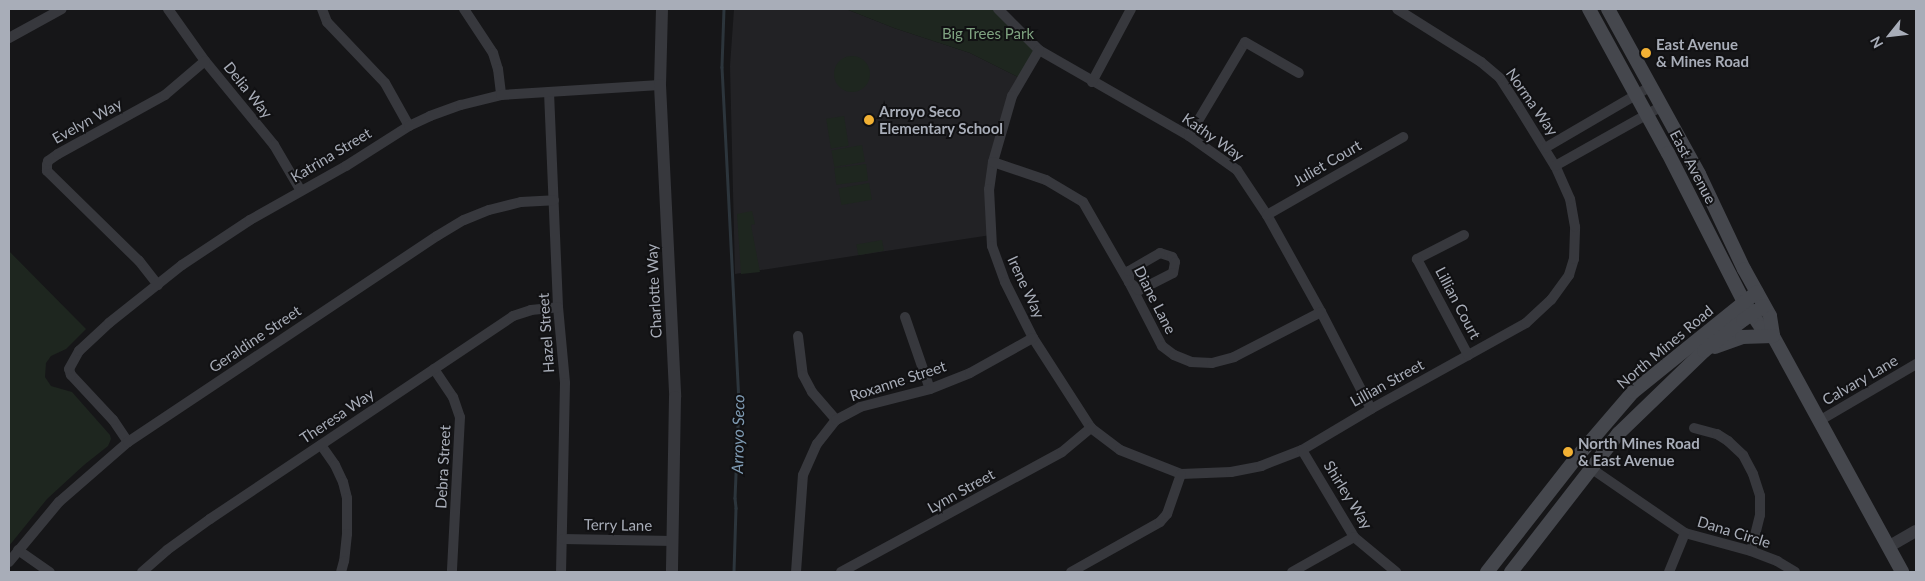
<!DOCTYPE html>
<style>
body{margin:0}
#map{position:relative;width:1925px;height:581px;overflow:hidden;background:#161618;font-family:Lato,sans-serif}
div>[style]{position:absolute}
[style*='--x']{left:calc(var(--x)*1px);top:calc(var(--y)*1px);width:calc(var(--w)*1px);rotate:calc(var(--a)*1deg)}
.built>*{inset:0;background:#222225}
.green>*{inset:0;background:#1e261f;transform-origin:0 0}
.round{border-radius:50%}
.stream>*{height:2.5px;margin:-1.25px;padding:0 1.25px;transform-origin:1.25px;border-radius:1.25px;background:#2c353c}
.minor>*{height:10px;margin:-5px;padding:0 5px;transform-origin:5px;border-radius:5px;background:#37383d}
.tertiary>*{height:12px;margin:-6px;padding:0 6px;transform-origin:6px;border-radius:6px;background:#37383d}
.secondary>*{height:14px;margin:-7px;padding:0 7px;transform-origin:7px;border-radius:7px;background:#45474d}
.dots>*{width:14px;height:14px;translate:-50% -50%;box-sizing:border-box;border:2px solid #111113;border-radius:50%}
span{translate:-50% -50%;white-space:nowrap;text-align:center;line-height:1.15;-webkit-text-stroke:4px #111113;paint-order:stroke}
.park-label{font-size:15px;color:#7fa381}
.poi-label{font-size:15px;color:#a8adb8;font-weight:700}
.left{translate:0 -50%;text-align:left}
.street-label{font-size:15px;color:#a8adb8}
.water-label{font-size:16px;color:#7f9bb3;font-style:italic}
.frame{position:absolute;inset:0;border:10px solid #a8adb8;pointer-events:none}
.north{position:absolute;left:1865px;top:10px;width:50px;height:50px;-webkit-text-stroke:4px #111113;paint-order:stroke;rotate:241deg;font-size:14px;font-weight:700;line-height:20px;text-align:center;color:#a8adb8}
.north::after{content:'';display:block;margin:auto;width:18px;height:22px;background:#a8adb8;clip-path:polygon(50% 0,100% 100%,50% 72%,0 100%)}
</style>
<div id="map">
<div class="built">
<i style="clip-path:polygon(734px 9px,846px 9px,894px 28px,970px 53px,1022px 79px,993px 162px,991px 235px,735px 274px,730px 66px)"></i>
</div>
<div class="green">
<i style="clip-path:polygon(846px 9px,998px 9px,1039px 50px,1022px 79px,970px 53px,894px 28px)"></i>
<i class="round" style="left:834px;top:56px;width:36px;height:36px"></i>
<i style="left:844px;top:116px;width:30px;height:18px;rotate:81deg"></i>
<i style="left:862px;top:145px;width:17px;height:31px;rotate:80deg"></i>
<i style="left:866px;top:164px;width:17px;height:32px;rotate:83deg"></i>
<i style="left:869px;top:183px;width:17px;height:31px;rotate:80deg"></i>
<i style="clip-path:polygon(752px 211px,755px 224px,751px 225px,760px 272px,741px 274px,737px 214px)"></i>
<i style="left:882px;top:240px;width:11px;height:26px;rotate:80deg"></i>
<i style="clip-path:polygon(9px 251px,86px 329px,66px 349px,51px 356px,46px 363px,45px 377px,51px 386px,72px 392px,110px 435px,111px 439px,108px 446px,84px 465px,47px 499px,9px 546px)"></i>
</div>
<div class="stream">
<i style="--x:724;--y:9;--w:58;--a:92"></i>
<i style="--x:722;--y:67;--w:336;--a:87.1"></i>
<i style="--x:739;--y:403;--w:95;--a:92.4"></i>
<i style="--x:735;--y:498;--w:10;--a:84"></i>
<i style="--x:736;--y:508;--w:64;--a:91.8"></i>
</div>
<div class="minor">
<i style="--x:168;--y:9;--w:64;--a:54.6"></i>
<i style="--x:205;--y:61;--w:109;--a:50.6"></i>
<i style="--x:274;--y:145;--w:53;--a:59.6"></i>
<i style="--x:322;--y:9;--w:14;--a:69"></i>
<i style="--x:327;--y:22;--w:84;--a:46.4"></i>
<i style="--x:385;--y:83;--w:49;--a:60.8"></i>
<i style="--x:464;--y:9;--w:53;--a:56.6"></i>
<i style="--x:493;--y:53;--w:17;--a:73"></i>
<i style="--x:498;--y:69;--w:26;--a:83"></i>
<i style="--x:998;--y:9;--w:58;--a:45"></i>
<i style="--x:1039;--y:50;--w:173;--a:29.8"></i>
<i style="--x:1189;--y:136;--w:59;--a:35.3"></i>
<i style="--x:1237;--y:170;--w:54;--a:56.3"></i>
<i style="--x:1267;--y:215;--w:111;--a:60.9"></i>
<i style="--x:1321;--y:312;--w:109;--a:62.7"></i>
<i style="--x:9;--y:38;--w:60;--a:-28.7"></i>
<i style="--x:1039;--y:50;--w:53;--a:120.4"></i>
<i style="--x:1012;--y:96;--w:69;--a:106.1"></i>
<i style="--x:993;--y:162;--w:27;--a:98"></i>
<i style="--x:989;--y:189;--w:57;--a:87"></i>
<i style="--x:992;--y:246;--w:38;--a:70"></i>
<i style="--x:1005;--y:282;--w:63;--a:63.4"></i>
<i style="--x:1033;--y:338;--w:107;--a:57.2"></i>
<i style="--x:1091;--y:428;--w:36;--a:37"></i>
<i style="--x:1120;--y:450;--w:66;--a:21.5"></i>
<i style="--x:1181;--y:474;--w:50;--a:-2.3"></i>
<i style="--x:1231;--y:472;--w:31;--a:-11"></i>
<i style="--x:1261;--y:466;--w:44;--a:-21.3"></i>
<i style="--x:1302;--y:450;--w:80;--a:-30.7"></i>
<i style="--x:1371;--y:409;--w:177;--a:-29"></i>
<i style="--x:1526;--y:323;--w:34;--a:-43"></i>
<i style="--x:1551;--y:300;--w:31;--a:-54"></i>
<i style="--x:1569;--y:275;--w:17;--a:-73"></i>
<i style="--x:1574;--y:259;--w:32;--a:-88"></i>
<i style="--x:1575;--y:227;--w:28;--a:-100"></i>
<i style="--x:1570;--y:199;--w:36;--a:-114"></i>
<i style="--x:1555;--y:166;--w:70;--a:-121.7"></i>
<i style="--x:1518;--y:106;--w:33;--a:-123"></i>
<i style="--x:1500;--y:78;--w:25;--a:-140"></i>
<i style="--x:1481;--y:62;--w:99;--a:-147.8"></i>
<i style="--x:1092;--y:82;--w:83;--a:-61.9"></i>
<i style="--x:549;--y:92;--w:215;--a:87.6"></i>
<i style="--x:558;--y:307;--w:76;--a:84.7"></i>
<i style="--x:565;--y:383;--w:189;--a:91.2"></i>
<i style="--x:1189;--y:136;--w:109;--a:-59.2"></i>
<i style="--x:1245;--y:42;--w:62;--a:29.9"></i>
<i style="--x:1545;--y:148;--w:123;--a:-30.3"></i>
<i style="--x:993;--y:162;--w:56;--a:18.8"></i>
<i style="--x:1046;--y:180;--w:43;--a:30.7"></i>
<i style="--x:1083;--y:202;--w:92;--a:60.1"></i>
<i style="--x:1129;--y:282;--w:72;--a:62.7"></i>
<i style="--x:1162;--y:346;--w:15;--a:37"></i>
<i style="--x:1174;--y:355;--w:18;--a:22"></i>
<i style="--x:1191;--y:362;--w:21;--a:3"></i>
<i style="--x:1212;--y:363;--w:23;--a:-15"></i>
<i style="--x:1234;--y:357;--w:98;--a:-27.3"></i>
<i style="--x:1555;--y:166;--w:123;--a:-29.3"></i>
<i style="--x:1267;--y:215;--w:157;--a:-29.8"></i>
<i style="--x:1464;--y:235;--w:53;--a:152.9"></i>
<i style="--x:1417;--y:259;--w:109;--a:62"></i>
<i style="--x:1160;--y:253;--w:13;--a:18"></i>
<i style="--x:1172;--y:257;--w:6;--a:59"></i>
<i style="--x:1175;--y:262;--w:11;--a:100"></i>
<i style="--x:1173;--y:273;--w:38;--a:153"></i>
<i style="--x:1139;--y:290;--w:13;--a:-141"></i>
<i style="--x:1129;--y:282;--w:11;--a:-90"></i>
<i style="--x:1129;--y:271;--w:36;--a:-30"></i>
<i style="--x:158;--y:285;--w:31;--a:-128"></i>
<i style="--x:139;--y:261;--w:129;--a:-135.6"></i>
<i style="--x:47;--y:171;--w:6;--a:-90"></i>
<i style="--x:47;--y:165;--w:4;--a:-76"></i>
<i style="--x:48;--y:161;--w:12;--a:-35"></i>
<i style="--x:58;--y:154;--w:122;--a:-28.9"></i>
<i style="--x:165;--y:95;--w:52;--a:-40.4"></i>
<i style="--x:905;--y:317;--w:76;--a:70.9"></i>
<i style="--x:798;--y:336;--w:39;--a:83"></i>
<i style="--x:803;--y:375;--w:19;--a:62"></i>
<i style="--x:812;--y:392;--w:37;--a:49"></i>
<i style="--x:434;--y:369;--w:34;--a:56"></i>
<i style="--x:453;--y:397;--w:21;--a:71"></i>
<i style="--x:460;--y:417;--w:155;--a:93"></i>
<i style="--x:1819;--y:421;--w:113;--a:-30.4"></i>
<i style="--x:1694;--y:428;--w:24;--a:15"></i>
<i style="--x:1717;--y:434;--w:13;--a:32"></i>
<i style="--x:1728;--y:441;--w:21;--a:43"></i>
<i style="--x:1743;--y:455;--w:21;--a:62"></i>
<i style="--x:1753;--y:474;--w:23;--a:72"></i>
<i style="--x:1760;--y:496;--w:19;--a:90"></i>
<i style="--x:1760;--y:515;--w:37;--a:104"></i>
<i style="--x:128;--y:442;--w:27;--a:-124"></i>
<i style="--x:113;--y:420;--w:62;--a:-133"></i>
<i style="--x:71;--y:375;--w:6;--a:-108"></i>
<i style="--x:69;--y:369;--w:21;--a:-61"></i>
<i style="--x:79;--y:351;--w:41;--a:-43"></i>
<i style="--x:109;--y:323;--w:93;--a:-38.5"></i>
<i style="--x:182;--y:265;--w:82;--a:-33.5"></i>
<i style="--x:250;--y:220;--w:110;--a:-29.4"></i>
<i style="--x:346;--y:166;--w:75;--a:-32.4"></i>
<i style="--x:409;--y:126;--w:23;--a:-25"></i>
<i style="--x:430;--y:116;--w:33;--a:-20"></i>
<i style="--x:461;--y:105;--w:41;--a:-14"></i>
<i style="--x:501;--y:95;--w:159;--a:-3.6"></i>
<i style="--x:321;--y:445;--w:24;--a:55"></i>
<i style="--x:335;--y:465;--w:19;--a:65"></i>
<i style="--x:343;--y:482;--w:16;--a:76"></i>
<i style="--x:347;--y:498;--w:36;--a:90"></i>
<i style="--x:347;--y:534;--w:27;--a:96"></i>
<i style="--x:344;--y:561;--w:11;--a:105"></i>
<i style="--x:1302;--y:450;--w:101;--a:59.1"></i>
<i style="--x:1354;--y:537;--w:55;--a:39.8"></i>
<i style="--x:1592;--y:469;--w:113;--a:34.5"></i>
<i style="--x:1685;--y:533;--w:68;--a:15.3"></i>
<i style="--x:1751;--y:551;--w:28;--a:21"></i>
<i style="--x:1777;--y:561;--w:21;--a:31"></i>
<i style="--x:563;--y:539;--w:110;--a:1"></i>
<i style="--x:18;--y:550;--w:39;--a:35"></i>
<i style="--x:9;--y:562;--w:78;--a:-50.2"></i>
<i style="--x:59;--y:502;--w:91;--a:-41"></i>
<i style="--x:128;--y:442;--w:371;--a:-33.7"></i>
<i style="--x:437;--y:236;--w:31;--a:-31"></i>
<i style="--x:464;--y:220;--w:27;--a:-22"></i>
<i style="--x:489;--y:210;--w:33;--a:-14"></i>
<i style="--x:521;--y:202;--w:33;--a:-3"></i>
<i style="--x:142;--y:572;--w:33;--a:-41"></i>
<i style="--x:167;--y:550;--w:53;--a:-35.8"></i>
<i style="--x:210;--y:519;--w:365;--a:-33.8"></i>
<i style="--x:513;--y:316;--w:19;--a:-18"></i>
<i style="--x:531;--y:310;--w:27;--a:-6"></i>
<i style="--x:796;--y:572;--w:97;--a:-85.9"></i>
<i style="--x:803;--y:475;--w:34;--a:-66"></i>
<i style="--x:817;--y:444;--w:31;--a:-52"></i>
<i style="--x:836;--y:420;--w:27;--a:-28"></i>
<i style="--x:860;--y:407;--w:72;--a:-14.4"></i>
<i style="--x:930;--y:389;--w:43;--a:-21.8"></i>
<i style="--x:970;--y:373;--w:72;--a:-29.1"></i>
<i style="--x:841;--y:572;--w:251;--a:-28.5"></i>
<i style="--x:1062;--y:452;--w:38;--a:-40"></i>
<i style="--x:1071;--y:572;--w:102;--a:-29.3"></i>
<i style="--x:1160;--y:522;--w:11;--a:-49"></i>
<i style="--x:1167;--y:514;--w:42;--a:-70.7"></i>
<i style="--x:1292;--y:572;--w:71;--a:-29.4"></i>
<i style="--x:1669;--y:572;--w:42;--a:-67.7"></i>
</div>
<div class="tertiary">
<i style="--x:662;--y:9;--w:76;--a:91.5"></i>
<i style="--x:660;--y:85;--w:312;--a:87.2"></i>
<i style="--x:675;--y:397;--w:175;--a:91"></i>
<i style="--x:1888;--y:547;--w:32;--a:-30"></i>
</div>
<div class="secondary">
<i style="--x:1589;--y:9;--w:164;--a:61.3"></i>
<i style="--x:1668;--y:153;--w:167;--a:63"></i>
<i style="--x:1744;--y:302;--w:30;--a:56"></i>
<i style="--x:1761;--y:327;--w:15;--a:37"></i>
<i style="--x:1773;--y:336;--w:269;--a:61.3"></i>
<i style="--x:1608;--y:9;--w:188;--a:61.1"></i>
<i style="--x:1699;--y:174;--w:105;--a:64.7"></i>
<i style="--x:1744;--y:269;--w:54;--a:61"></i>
<i style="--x:1770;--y:316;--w:20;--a:81"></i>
<i style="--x:1715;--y:347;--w:29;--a:-20"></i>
<i style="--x:1742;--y:337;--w:31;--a:-2"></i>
<i style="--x:1487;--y:572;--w:146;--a:-52"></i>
<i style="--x:1577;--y:457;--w:86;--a:-49.3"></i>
<i style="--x:1633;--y:392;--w:159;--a:-38.9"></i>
<i style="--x:1511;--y:572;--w:175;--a:-52.2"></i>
<i style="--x:1618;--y:434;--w:120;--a:-44"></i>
<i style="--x:1704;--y:351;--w:50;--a:-38.5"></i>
<i style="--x:1743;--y:320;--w:25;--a:-34"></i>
</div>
<div class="dots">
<i style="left:1646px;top:53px;background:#f2b134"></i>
<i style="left:869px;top:120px;background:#f2b134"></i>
<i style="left:1568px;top:452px;background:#f2b134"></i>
</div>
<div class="park-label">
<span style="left:988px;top:34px">Big Trees Park</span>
</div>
<div class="poi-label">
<span class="left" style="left:1656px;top:53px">East Avenue<br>&amp; Mines Road</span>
<span class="left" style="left:879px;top:120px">Arroyo Seco<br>Elementary School</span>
<span class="left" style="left:1578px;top:452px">North Mines Road<br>&amp; East Avenue</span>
</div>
<div class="street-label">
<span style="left:248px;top:90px;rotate:51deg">Delia Way</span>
<span style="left:1532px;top:102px;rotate:55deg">Norma Way</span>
<span style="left:87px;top:121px;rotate:-29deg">Evelyn Way</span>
<span style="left:1213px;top:137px;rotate:35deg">Kathy Way</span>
<span style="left:331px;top:155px;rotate:-31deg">Katrina Street</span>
<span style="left:1327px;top:163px;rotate:-30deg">Juliet Court</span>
<span style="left:1693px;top:167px;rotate:62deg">East Avenue</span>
<span style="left:1026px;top:287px;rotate:65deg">Irene Way</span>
<span style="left:654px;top:291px;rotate:-93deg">Charlotte Way</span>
<span style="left:1155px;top:300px;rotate:63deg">Diane Lane</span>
<span style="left:1458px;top:303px;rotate:62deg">Lillian Court</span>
<span style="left:546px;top:333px;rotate:-94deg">Hazel Street</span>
<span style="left:255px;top:339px;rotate:-34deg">Geraldine Street</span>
<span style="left:1665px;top:347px;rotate:-40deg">North Mines Road</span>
<span style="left:1860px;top:380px;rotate:-30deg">Calvary Lane</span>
<span style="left:898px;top:381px;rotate:-18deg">Roxanne Street</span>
<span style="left:1387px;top:383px;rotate:-29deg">Lillian Street</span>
<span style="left:337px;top:416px;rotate:-34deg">Theresa Way</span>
<span style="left:443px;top:467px;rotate:-87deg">Debra Street</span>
<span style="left:961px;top:491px;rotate:-29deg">Lynn Street</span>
<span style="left:1348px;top:495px;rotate:58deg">Shirley Way</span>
<span style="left:618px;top:525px;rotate:1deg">Terry Lane</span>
<span style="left:1734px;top:532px;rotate:17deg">Dana Circle</span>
</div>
<div class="water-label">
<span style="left:738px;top:434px;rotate:-89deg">Arroyo Seco</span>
</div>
<div class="frame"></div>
<div class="north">N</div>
</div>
